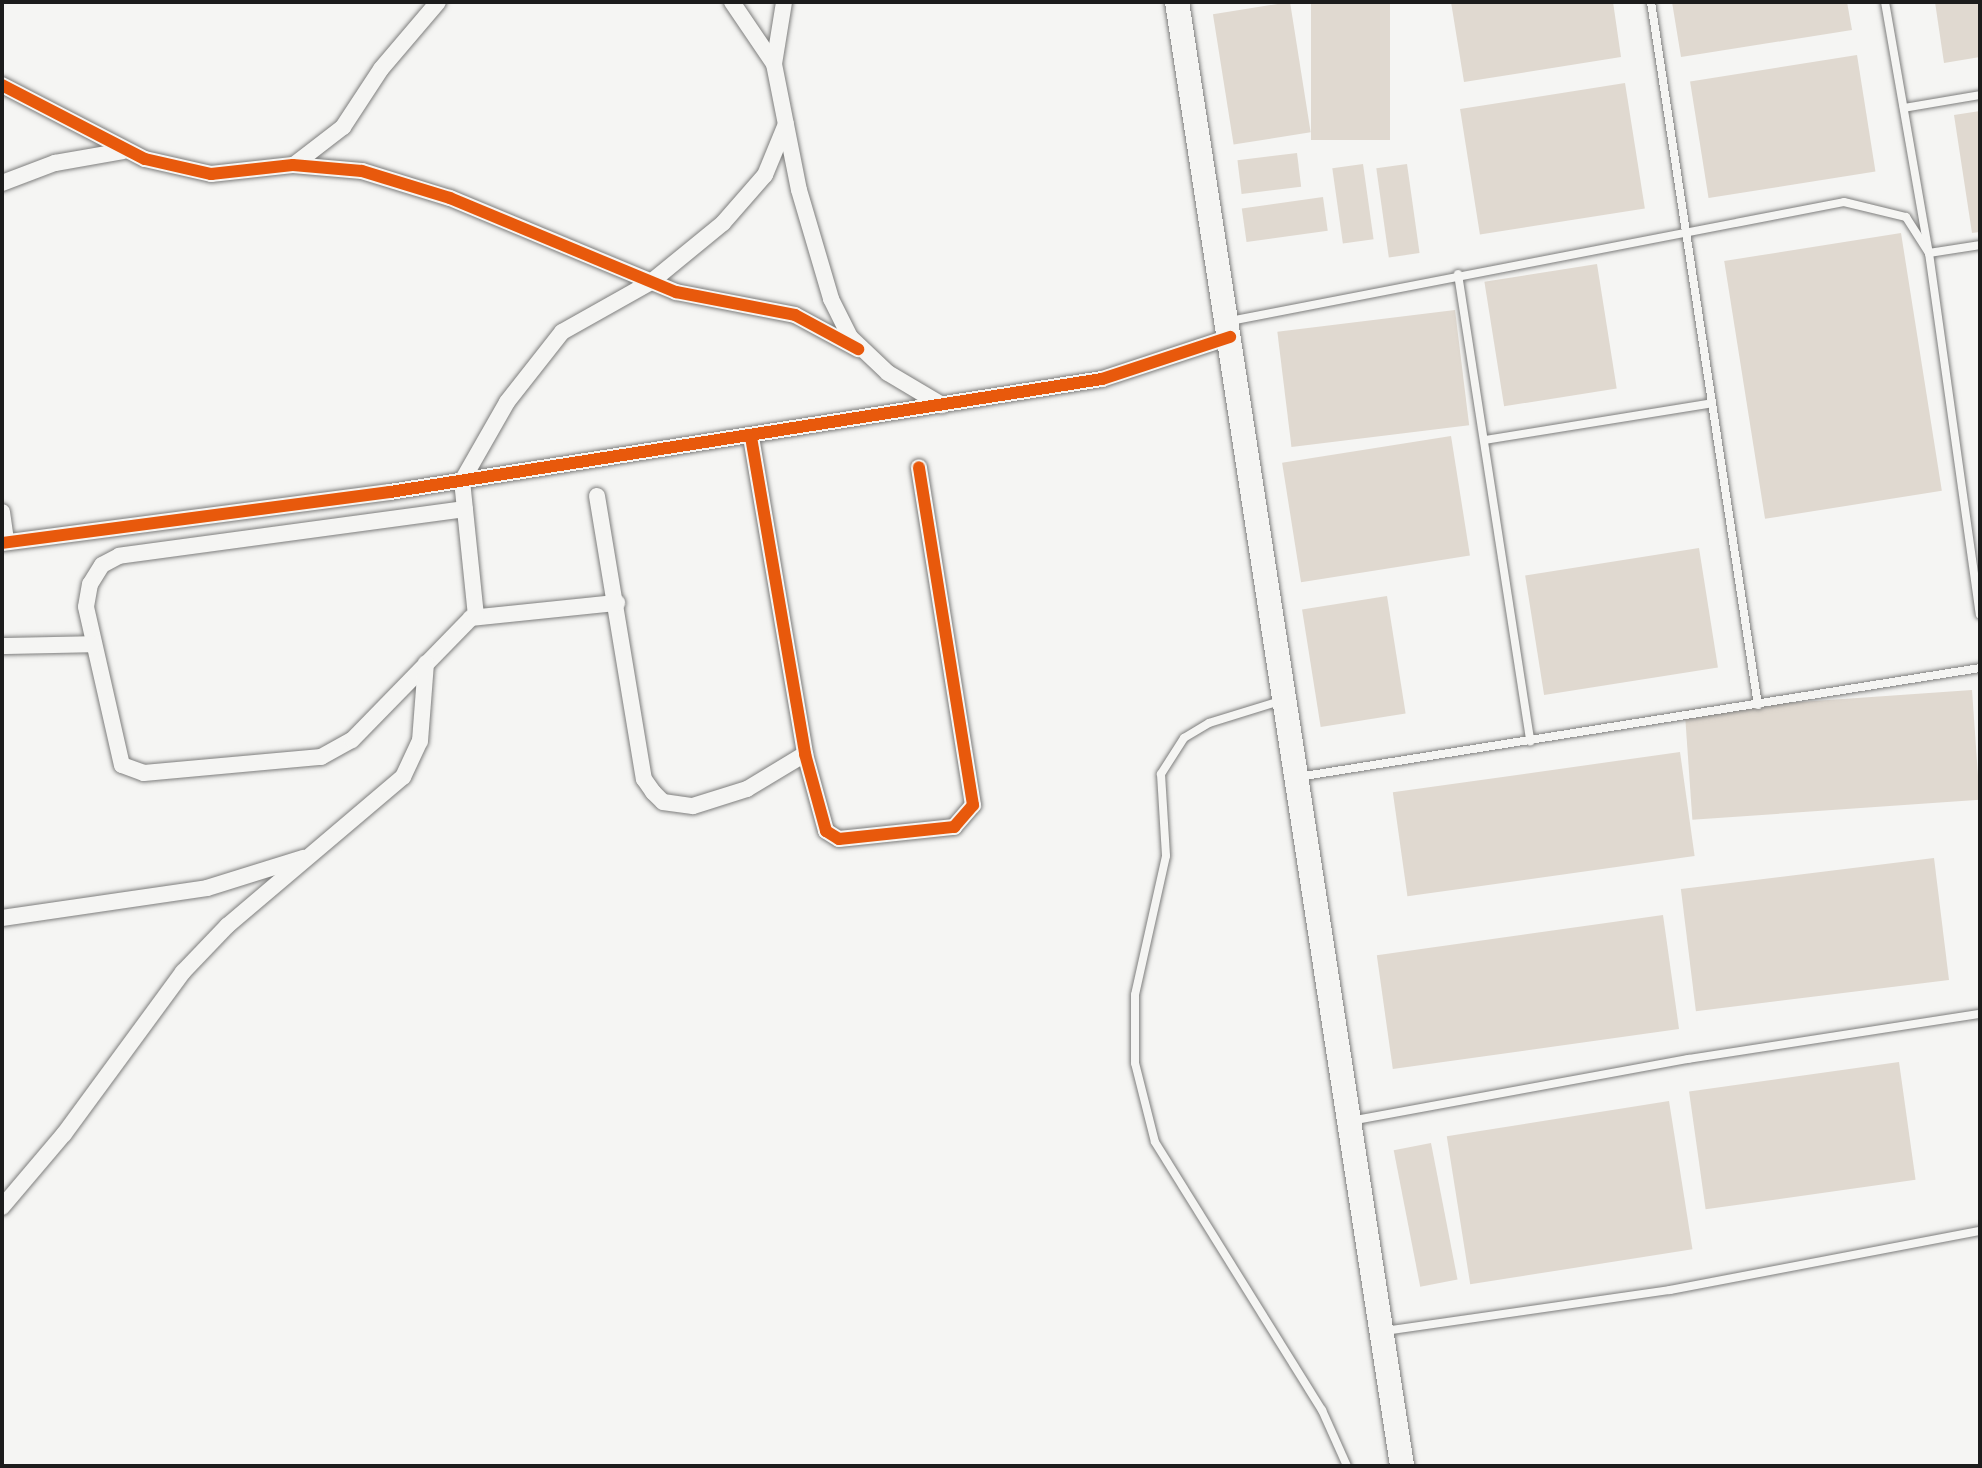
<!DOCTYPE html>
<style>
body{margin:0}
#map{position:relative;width:1982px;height:1468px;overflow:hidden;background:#f5f5f3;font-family:Mynerve,sans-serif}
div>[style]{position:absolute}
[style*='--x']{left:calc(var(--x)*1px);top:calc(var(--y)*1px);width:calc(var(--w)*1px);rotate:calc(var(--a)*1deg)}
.building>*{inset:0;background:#e0d9d0;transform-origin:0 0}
.roads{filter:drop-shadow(0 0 2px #7e7e7d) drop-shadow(0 0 2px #7e7e7d)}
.service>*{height:8px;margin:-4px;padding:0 4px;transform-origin:4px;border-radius:4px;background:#f5f5f3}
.minor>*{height:16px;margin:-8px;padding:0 8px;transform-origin:8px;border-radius:8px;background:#f5f5f3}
.secondary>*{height:24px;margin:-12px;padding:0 12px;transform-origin:12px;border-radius:12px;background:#f5f5f3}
.cycleway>*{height:12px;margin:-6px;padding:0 6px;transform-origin:6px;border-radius:6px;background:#e8590c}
span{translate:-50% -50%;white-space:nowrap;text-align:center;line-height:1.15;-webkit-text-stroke:8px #f6f6f2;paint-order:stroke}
.frame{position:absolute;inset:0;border:4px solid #1c1c1c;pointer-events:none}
</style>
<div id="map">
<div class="building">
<i style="left:1290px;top:2px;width:132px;height:78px;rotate:81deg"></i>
<i style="left:1311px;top:2px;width:79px;height:138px"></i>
<i style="clip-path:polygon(1451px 2px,1613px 2px,1621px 57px,1464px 82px)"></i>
<i style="clip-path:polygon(1672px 2px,1847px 2px,1852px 30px,1681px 57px)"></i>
<i style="clip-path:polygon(1935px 2px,1980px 2px,1980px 57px,1944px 63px)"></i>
<i style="left:1857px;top:55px;width:118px;height:169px;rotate:81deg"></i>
<i style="left:1625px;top:83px;width:127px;height:167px;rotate:81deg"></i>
<i style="clip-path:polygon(1980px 111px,1980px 232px,1972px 233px,1954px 115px)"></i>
<i style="left:1297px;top:153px;width:34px;height:60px;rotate:83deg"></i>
<i style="left:1363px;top:164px;width:76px;height:31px;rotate:82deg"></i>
<i style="left:1407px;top:164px;width:90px;height:31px;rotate:82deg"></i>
<i style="left:1323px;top:197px;width:34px;height:82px;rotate:82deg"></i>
<i style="left:1901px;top:233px;width:261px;height:179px;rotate:81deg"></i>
<i style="left:1597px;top:264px;width:126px;height:114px;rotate:81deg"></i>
<i style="left:1455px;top:310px;width:116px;height:179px;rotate:83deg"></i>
<i style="left:1451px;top:436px;width:121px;height:171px;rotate:81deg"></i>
<i style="left:1699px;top:548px;width:121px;height:176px;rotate:81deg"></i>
<i style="left:1387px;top:596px;width:119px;height:86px;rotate:81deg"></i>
<i style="left:1972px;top:690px;width:110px;height:288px;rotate:86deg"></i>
<i style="left:1680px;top:752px;width:105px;height:290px;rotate:82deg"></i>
<i style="left:1934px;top:858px;width:123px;height:255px;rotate:83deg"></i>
<i style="left:1663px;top:915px;width:115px;height:289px;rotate:82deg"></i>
<i style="left:1899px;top:1062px;width:119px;height:212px;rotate:82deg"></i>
<i style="left:1669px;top:1101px;width:150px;height:225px;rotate:81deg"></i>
<i style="left:1431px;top:1143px;width:139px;height:38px;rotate:79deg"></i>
</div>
<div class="roads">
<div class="service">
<i style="--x:1651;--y:2;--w:711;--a:81.35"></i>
<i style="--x:1885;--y:2;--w:255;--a:80.1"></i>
<i style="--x:1929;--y:253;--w:365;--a:82"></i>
<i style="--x:1904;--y:108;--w:77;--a:-9.7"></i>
<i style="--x:1929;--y:253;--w:52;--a:-8.9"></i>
<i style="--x:1458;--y:274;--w:473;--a:81.2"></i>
<i style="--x:1230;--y:321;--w:625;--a:-10.97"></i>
<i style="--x:1844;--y:202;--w:64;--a:13.6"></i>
<i style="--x:1906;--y:217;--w:43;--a:57.4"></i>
<i style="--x:1485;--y:440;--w:226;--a:-9.2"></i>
<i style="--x:1280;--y:701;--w:74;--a:162.8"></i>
<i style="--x:1209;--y:723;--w:29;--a:149"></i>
<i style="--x:1184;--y:738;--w:43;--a:122.6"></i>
<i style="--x:1161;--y:774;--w:82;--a:86.5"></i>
<i style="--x:1166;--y:856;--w:142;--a:102.6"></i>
<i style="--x:1135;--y:995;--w:68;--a:90"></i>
<i style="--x:1135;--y:1063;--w:81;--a:75.8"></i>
<i style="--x:1155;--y:1142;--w:316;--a:58.1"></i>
<i style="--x:1322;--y:1410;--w:61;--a:65.9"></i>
<i style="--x:1298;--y:777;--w:691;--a:-9.08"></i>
<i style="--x:1350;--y:1121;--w:344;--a:-10.4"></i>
<i style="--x:1688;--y:1059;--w:295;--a:-8.8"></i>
<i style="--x:1385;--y:1331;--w:288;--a:-8.2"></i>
<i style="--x:1670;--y:1290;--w:316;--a:-10.8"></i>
</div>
<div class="minor">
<i style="--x:732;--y:2;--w:75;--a:55.9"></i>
<i style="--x:774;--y:64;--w:128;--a:78.8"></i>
<i style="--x:799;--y:190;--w:114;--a:73.6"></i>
<i style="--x:831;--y:299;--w:42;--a:63.4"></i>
<i style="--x:850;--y:337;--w:52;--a:43.5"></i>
<i style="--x:888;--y:373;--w:63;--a:30.7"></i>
<i style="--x:774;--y:64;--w:63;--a:-80.8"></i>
<i style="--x:2;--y:85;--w:161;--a:27.4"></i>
<i style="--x:145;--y:159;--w:68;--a:12.8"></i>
<i style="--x:211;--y:174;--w:82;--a:-6.3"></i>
<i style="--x:293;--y:165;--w:69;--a:5"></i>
<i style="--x:362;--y:171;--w:92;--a:17.1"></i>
<i style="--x:450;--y:198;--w:245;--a:22.6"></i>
<i style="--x:676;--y:292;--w:121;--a:10.9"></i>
<i style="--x:795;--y:315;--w:72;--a:28.4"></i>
<i style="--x:295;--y:164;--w:61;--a:-37.6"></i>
<i style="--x:343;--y:127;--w:69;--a:-56.8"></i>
<i style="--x:381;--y:69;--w:88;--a:-49.6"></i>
<i style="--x:2;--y:183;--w:57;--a:-20.7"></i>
<i style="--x:55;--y:163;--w:69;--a:-10"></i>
<i style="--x:751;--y:437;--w:322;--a:80.3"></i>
<i style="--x:805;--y:754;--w:80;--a:74.7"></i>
<i style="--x:826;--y:831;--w:15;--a:32"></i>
<i style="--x:839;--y:839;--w:116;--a:-6"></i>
<i style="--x:954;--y:827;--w:29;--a:-49"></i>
<i style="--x:973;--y:805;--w:342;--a:-99.1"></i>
<i style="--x:597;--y:496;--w:287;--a:80.6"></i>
<i style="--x:644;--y:779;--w:16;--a:55"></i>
<i style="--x:653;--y:792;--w:14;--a:45"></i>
<i style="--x:663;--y:802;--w:30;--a:8"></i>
<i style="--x:693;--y:806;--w:57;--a:-17.5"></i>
<i style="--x:747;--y:789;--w:68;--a:-31.1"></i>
<i style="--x:465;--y:509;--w:349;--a:172.3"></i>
<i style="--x:119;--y:556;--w:19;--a:152"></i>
<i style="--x:102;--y:565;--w:22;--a:122"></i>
<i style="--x:90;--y:584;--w:23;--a:100"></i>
<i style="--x:86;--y:607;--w:162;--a:77.2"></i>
<i style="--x:122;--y:765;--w:23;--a:20"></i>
<i style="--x:144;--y:773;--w:178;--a:-5.2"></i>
<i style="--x:321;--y:757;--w:35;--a:-29"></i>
<i style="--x:352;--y:740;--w:170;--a:-45.7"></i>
<i style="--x:471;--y:618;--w:147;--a:-5.9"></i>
<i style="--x:2;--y:512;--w:30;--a:82"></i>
<i style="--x:2;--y:543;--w:391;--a:-7.5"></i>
<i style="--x:390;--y:492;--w:721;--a:-9.02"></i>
<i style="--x:1102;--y:379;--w:135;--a:-18.2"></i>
<i style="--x:476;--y:616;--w:136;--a:-95.9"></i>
<i style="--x:462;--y:481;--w:91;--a:-60.3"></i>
<i style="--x:507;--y:402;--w:89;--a:-51.8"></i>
<i style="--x:562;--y:332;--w:102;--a:-29.3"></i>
<i style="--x:651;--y:282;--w:93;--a:-39.3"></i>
<i style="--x:723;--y:223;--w:64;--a:-48.8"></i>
<i style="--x:765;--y:175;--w:55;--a:-67.6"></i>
<i style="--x:2;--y:646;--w:92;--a:-1.2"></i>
<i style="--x:2;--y:918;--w:207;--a:-8.3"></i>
<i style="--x:207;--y:888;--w:101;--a:-17.4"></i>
<i style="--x:2;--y:1207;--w:96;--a:-49.7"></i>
<i style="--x:64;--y:1134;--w:201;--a:-53.7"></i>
<i style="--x:183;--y:972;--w:64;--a:-46.3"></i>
<i style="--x:227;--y:926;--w:231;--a:-40.3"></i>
<i style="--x:403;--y:777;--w:40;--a:-65"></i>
<i style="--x:420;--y:741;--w:78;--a:-85.6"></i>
</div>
<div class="secondary">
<i style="--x:1177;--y:2;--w:1481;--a:81.26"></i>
</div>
</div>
<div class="cycleway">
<i style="--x:2;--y:85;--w:161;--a:27.4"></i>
<i style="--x:145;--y:159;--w:68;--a:12.8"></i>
<i style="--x:211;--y:174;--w:82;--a:-6.3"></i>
<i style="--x:293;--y:165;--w:69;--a:5"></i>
<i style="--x:362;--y:171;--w:92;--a:17.1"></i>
<i style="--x:450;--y:198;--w:245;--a:22.6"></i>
<i style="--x:676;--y:292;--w:121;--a:10.9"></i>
<i style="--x:795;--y:315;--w:72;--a:28.4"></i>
<i style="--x:751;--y:437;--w:322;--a:80.3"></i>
<i style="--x:805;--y:754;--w:80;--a:74.7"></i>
<i style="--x:826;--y:831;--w:15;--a:32"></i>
<i style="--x:839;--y:839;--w:116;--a:-6"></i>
<i style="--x:954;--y:827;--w:29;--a:-49"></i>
<i style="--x:973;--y:805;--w:342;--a:-99.1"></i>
<i style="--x:2;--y:543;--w:391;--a:-7.5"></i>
<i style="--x:390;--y:492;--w:721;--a:-9.02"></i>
<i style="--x:1102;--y:379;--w:135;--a:-18.2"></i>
</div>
<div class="frame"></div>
</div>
